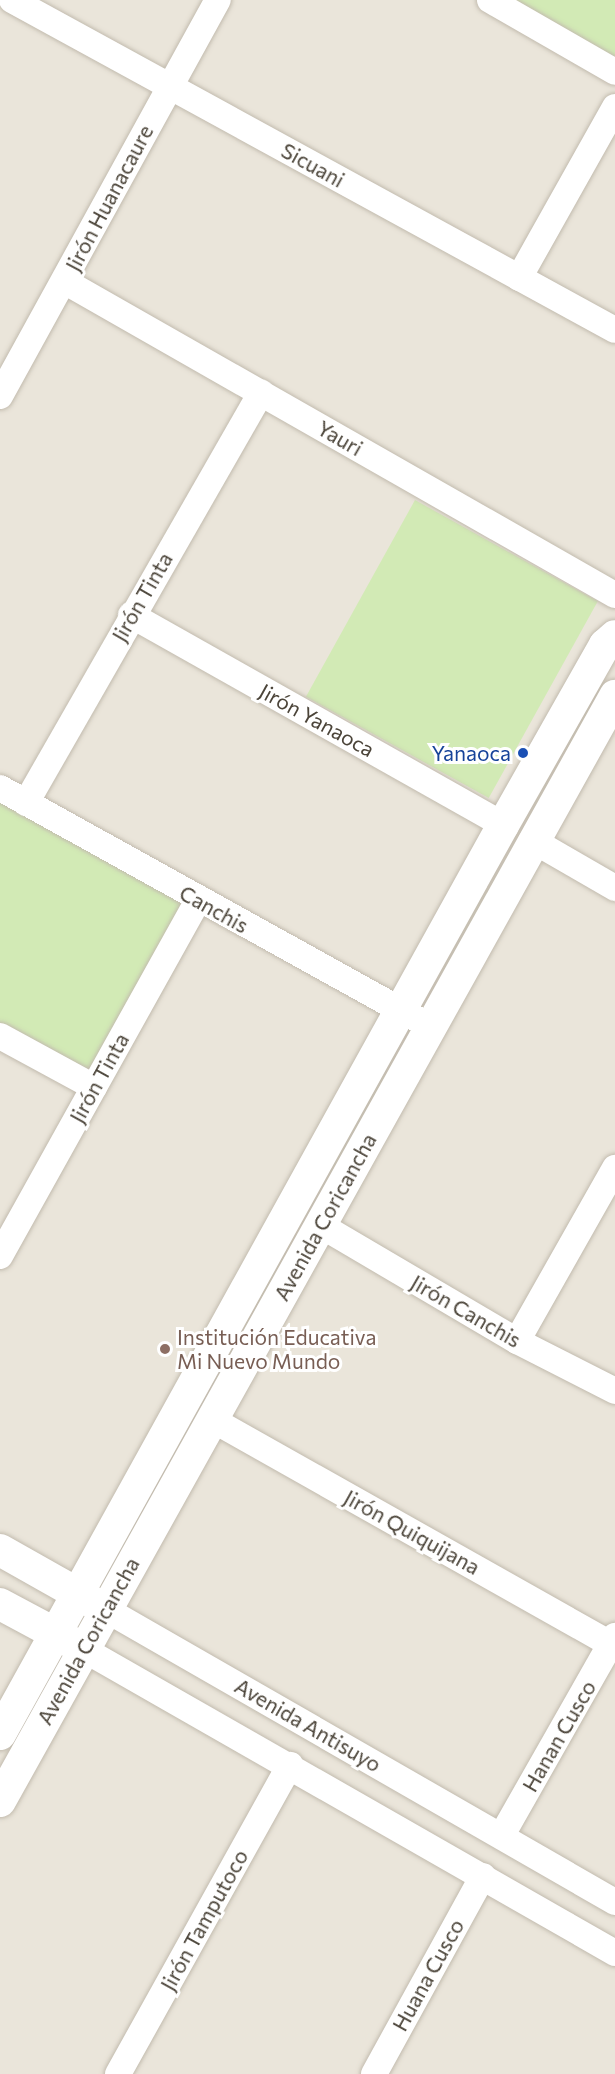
<!DOCTYPE html>
<meta charset="utf-8">
<style>
body{margin:0}
#map{position:relative;width:615px;height:2074px;overflow:hidden;background:#f6f3ec;font-family:Commissioner,sans-serif}
div>[style]{position:absolute}
[style*='--x']{left:calc(var(--x)*1px);top:calc(var(--y)*1px);width:calc(var(--w)*1px);rotate:calc(var(--a)*1deg)}
.residential>*{inset:0;background:#eae5da;transform-origin:0 0}
.green>*{inset:0;background:#d2eab5;transform-origin:0 0}
.roads{filter:drop-shadow(0 0 2px #c2bbae) drop-shadow(0 0 2px #c2bbae)}
.minor>*{height:26px;margin:-13px;padding:0 13px;transform-origin:13px;border-radius:13px;background:#fff}
.tertiary>*{height:32px;margin:-16px;padding:0 16px;transform-origin:16px;border-radius:16px;background:#fff}
.dots>*{width:16px;height:16px;translate:-50% -50%;box-sizing:border-box;border:3px solid #fff;border-radius:50%}
span{translate:-50% -50%;white-space:nowrap;text-align:center;line-height:1.15;-webkit-text-stroke:6px #fff;paint-order:stroke}
.street-label{font-size:21px;color:#4b4439}
.transit-label{font-size:21px;color:#164399}
.right{translate:-100% -50%;text-align:right}
.education-label{font-size:21px;color:#785e54}
.left{translate:0 -50%;text-align:left}
</style>
<div id="map">
<div class="residential">
<i style="left:0;top:0;width:615px;height:2074px"></i>
</div>
<div class="green">
<i style="clip-path:polygon(505px 0,615px 0,615px 63px)"></i>
<i style="left:415px;top:500px;width:209px;height:225px;rotate:29deg"></i>
<i style="clip-path:polygon(0 796px,188px 903px,91px 1077px,0 1028px)"></i>
</div>
<div class="roads">
<div class="minor">
<i style="--x:12;--y:0;--w:687;--a:28.69"></i>
<i style="--x:490;--y:0;--w:144;--a:29.9"></i>
<i style="--x:519;--y:278;--w:196;--a:-60.7"></i>
<i style="--x:64;--y:281;--w:634;--a:29.68"></i>
<i style="--x:0;--y:396;--w:452;--a:-61.2"></i>
<i style="--x:131;--y:615;--w:427;--a:29.4"></i>
<i style="--x:0;--y:788;--w:491;--a:29"></i>
<i style="--x:26;--y:803;--w:473;--a:-60.2"></i>
<i style="--x:532;--y:840;--w:96;--a:30"></i>
<i style="--x:0;--y:1036;--w:107;--a:28.5"></i>
<i style="--x:320;--y:1225;--w:229;--a:30.5"></i>
<i style="--x:517;--y:1341;--w:110;--a:27"></i>
<i style="--x:0;--y:1256;--w:407;--a:-60.9"></i>
<i style="--x:517;--y:1341;--w:199;--a:-60.5"></i>
<i style="--x:213;--y:1420;--w:457;--a:29.4"></i>
<i style="--x:105;--y:1609;--w:588;--a:29.88"></i>
<i style="--x:83;--y:1649;--w:613;--a:29.74"></i>
<i style="--x:502;--y:1835;--w:229;--a:-60.4"></i>
<i style="--x:118;--y:2074;--w:354;--a:-60.9"></i>
<i style="--x:374;--y:2074;--w:226;--a:-61.2"></i>
</div>
<div class="tertiary">
<i style="--x:0;--y:1550;--w:110;--a:29.4"></i>
<i style="--x:0;--y:1604;--w:85;--a:28.1"></i>
<i style="--x:0;--y:1734;--w:1039;--a:-61.04"></i>
<i style="--x:503;--y:825;--w:207;--a:-60.5"></i>
<i style="--x:605;--y:645;--w:13;--a:-42"></i>
<i style="--x:0;--y:1801;--w:1265;--a:-60.9"></i>
</div>
</div>
<div class="dots">
<i style="left:523px;top:753px;background:#1a4fb4"></i>
<i style="left:165px;top:1349px;background:#8d6e63"></i>
</div>
<div class="street-label">
<span style="left:313px;top:165px;rotate:29deg">Sicuani</span>
<span style="left:109px;top:198px;rotate:-62deg">Jirón Huanacaure</span>
<span style="left:340px;top:438px;rotate:30deg">Yauri</span>
<span style="left:142px;top:597px;rotate:-60deg">Jirón Tinta</span>
<span style="left:317px;top:720px;rotate:29deg">Jirón Yanaoca</span>
<span style="left:214px;top:909px;rotate:29deg">Canchis</span>
<span style="left:99px;top:1078px;rotate:-61deg">Jirón Tinta</span>
<span style="left:325px;top:1217px;rotate:-61deg">Avenida Coricancha</span>
<span style="left:466px;top:1311px;rotate:30deg">Jirón Canchis</span>
<span style="left:412px;top:1532px;rotate:29deg">Jirón Quiquijana</span>
<span style="left:88px;top:1641px;rotate:-61deg">Avenida Coricancha</span>
<span style="left:308px;top:1725px;rotate:30deg">Avenida Antisuyo</span>
<span style="left:559px;top:1736px;rotate:-60deg">Hanan Cusco</span>
<span style="left:204px;top:1920px;rotate:-61deg">Jirón Tamputoco</span>
<span style="left:428px;top:1975px;rotate:-61deg">Huana Cusco</span>
</div>
<div class="transit-label">
<span class="right" style="left:511px;top:753px">Yanaoca</span>
</div>
<div class="education-label">
<span class="left" style="left:177px;top:1349px">Institución Educativa<br>Mi Nuevo Mundo</span>
</div>
</div>
